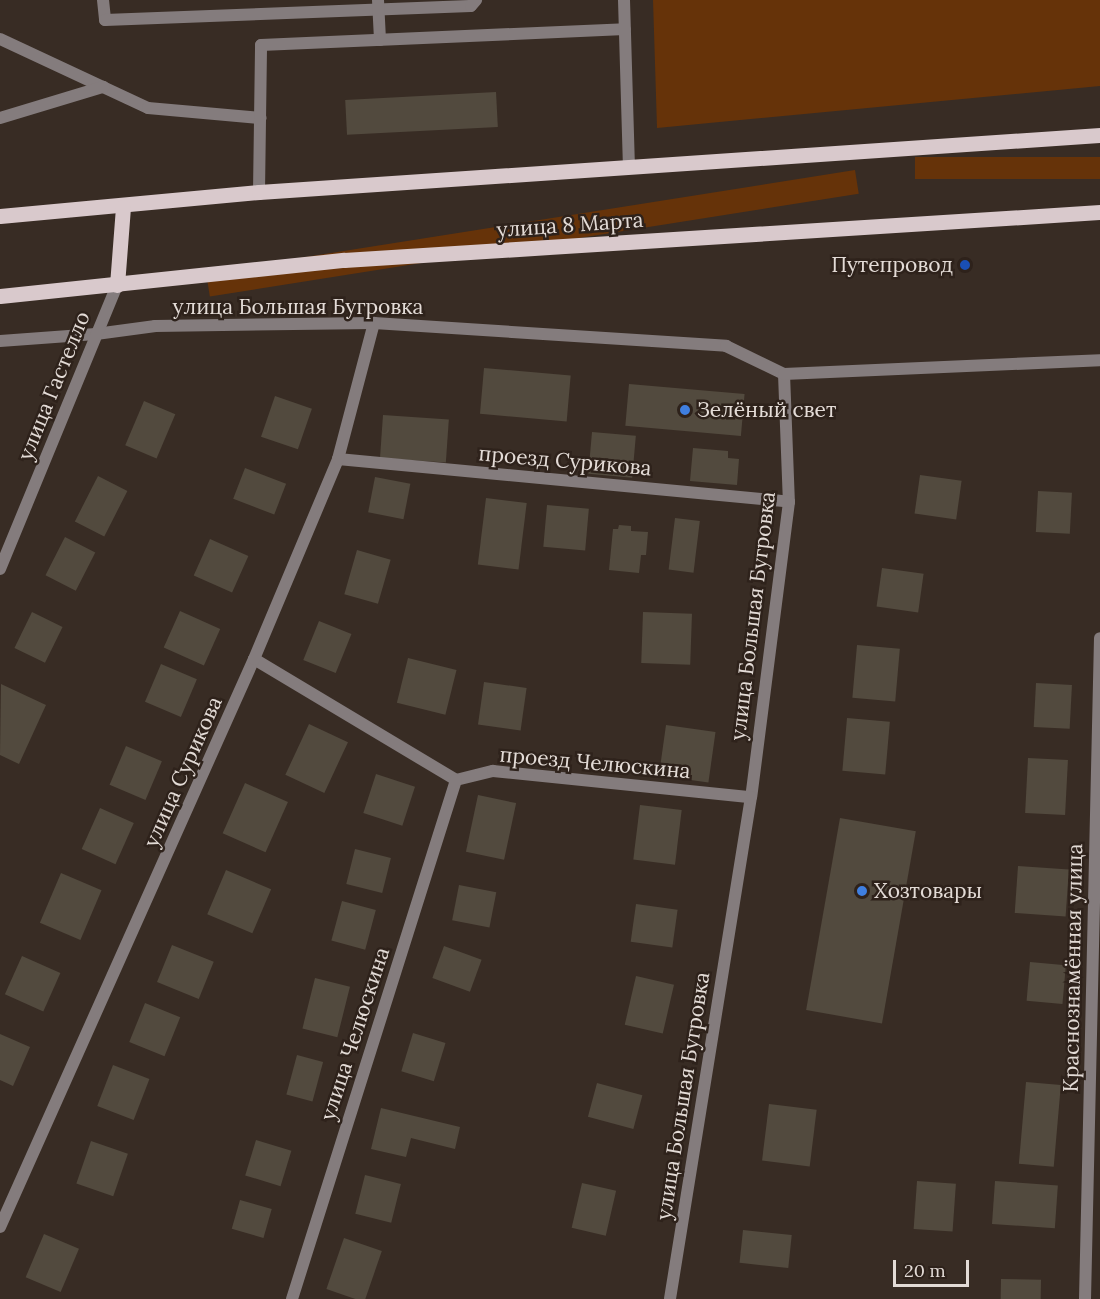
<!DOCTYPE html>
<meta charset="utf-8">
<style>
body{margin:0}
#map{position:relative;width:1100px;height:1299px;overflow:hidden;background:#382c24;font-family:Lora,serif}
div>[style]{position:absolute}
[style*='--x']{left:calc(var(--x)*1px);top:calc(var(--y)*1px);width:calc(var(--w)*1px);rotate:calc(var(--a)*1deg)}
.green>*{inset:0;background:#663309;transform-origin:0 0}
.building>*{inset:0;background:#524a3e;transform-origin:0 0}
.lane>*{height:12px;margin:-6px;padding:0 6px;transform-origin:6px;border-radius:6px;background:#847c7d}
.street>*{height:12px;margin:-6px;padding:0 6px;transform-origin:6px;border-radius:6px;background:#847c7d}
.primary>*{height:15px;margin:-7.5px;padding:0 7.5px;transform-origin:7.5px;border-radius:7.5px;background:#d9c9cc}
.dots>*{width:16px;height:16px;translate:-50% -50%;box-sizing:border-box;border:3px solid #2e221b;border-radius:50%}
span{translate:-50% -50%;white-space:nowrap;text-align:center;line-height:1.15;-webkit-text-stroke:5px #2e221b;paint-order:stroke}
.street-label{font-size:21px;color:#e3dbd6}
.poi-label{font-size:21px;color:#e3dbd6}
.right{translate:-100% -50%;text-align:right}
.left{translate:0 -50%;text-align:left}
.scale{position:absolute;left:893px;top:1260px;width:76px;height:27px;box-sizing:border-box;border:3px solid #e3dbd6;border-top:0;padding-left:8px;font-size:18px;line-height:21px;white-space:nowrap;color:#e3dbd6;-webkit-text-stroke:4px #2e221b;paint-order:stroke}
</style>
<div id="map">
<div class="green">
<i style="clip-path:polygon(653px 0,1100px 0,1100px 86px,657px 128px)"></i>
<i style="left:1100px;top:157px;width:22px;height:185px;rotate:90deg"></i>
<i style="left:855px;top:170px;width:24px;height:657px;rotate:81deg"></i>
</div>
<div class="building">
<i style="left:496px;top:92px;width:35px;height:151px;rotate:87deg"></i>
<i style="left:484px;top:368px;width:87px;height:46px;rotate:5deg"></i>
<i style="left:629px;top:384px;width:116px;height:42px;rotate:5deg"></i>
<i style="left:275px;top:396px;width:39px;height:43px;rotate:19deg"></i>
<i style="left:144px;top:401px;width:34px;height:48px;rotate:23deg"></i>
<i style="left:383px;top:415px;width:66px;height:43px;rotate:4deg"></i>
<i style="left:592px;top:432px;width:44px;height:42px;rotate:5deg"></i>
<i style="clip-path:polygon(693px 448px,728px 451px,728px 458px,739px 459px,737px 485px,690px 481px)"></i>
<i style="left:245px;top:468px;width:44px;height:33px;rotate:21deg"></i>
<i style="left:920px;top:475px;width:42px;height:39px;rotate:8deg"></i>
<i style="left:98px;top:476px;width:33px;height:51px;rotate:27deg"></i>
<i style="left:375px;top:477px;width:36px;height:36px;rotate:11deg"></i>
<i style="left:1038px;top:491px;width:34px;height:41px;rotate:3deg"></i>
<i style="left:486px;top:498px;width:41px;height:67px;rotate:7deg"></i>
<i style="left:547px;top:505px;width:42px;height:42px;rotate:5deg"></i>
<i style="left:675px;top:518px;width:25px;height:52px;rotate:7deg"></i>
<i style="clip-path:polygon(619px 525px,631px 526px,631px 531px,648px 532px,646px 555px,641px 555px,639px 573px,609px 570px,613px 529px,618px 529px)"></i>
<i style="left:65px;top:537px;width:34px;height:43px;rotate:27deg"></i>
<i style="left:210px;top:539px;width:42px;height:40px;rotate:24deg"></i>
<i style="left:357px;top:550px;width:35px;height:46px;rotate:16deg"></i>
<i style="left:882px;top:568px;width:42px;height:39px;rotate:8deg"></i>
<i style="left:180px;top:611px;width:44px;height:40px;rotate:24deg"></i>
<i style="left:32px;top:612px;width:34px;height:40px;rotate:26deg"></i>
<i style="left:643px;top:612px;width:49px;height:51px;rotate:2deg"></i>
<i style="left:319px;top:621px;width:35px;height:42px;rotate:22deg"></i>
<i style="left:857px;top:645px;width:43px;height:53px;rotate:5deg"></i>
<i style="left:408px;top:658px;width:50px;height:46px;rotate:14deg"></i>
<i style="left:161px;top:664px;width:39px;height:41px;rotate:23deg"></i>
<i style="left:484px;top:682px;width:43px;height:43px;rotate:8deg"></i>
<i style="left:1036px;top:683px;width:36px;height:44px;rotate:3deg"></i>
<i style="clip-path:polygon(1px 684px,46px 705px,19px 764px,0 755px)"></i>
<i style="left:847px;top:718px;width:43px;height:53px;rotate:5deg"></i>
<i style="left:309px;top:724px;width:43px;height:56px;rotate:25deg"></i>
<i style="left:666px;top:725px;width:50px;height:51px;rotate:8deg"></i>
<i style="left:126px;top:746px;width:39px;height:42px;rotate:23deg"></i>
<i style="left:1028px;top:758px;width:40px;height:55px;rotate:3deg"></i>
<i style="left:376px;top:774px;width:41px;height:41px;rotate:18deg"></i>
<i style="left:245px;top:783px;width:47px;height:55px;rotate:24deg"></i>
<i style="left:478px;top:795px;width:39px;height:58px;rotate:12deg"></i>
<i style="left:640px;top:805px;width:42px;height:55px;rotate:7deg"></i>
<i style="left:100px;top:808px;width:37px;height:45px;rotate:24deg"></i>
<i style="left:840px;top:818px;width:77px;height:195px;rotate:10deg"></i>
<i style="left:355px;top:849px;width:37px;height:36px;rotate:14deg"></i>
<i style="left:1018px;top:866px;width:51px;height:47px;rotate:4deg"></i>
<i style="left:226px;top:870px;width:49px;height:48px;rotate:23deg"></i>
<i style="left:61px;top:873px;width:44px;height:54px;rotate:23deg"></i>
<i style="left:459px;top:885px;width:38px;height:36px;rotate:11deg"></i>
<i style="left:342px;top:901px;width:35px;height:41px;rotate:15deg"></i>
<i style="left:636px;top:904px;width:42px;height:38px;rotate:8deg"></i>
<i style="left:172px;top:945px;width:45px;height:40px;rotate:22deg"></i>
<i style="left:444px;top:946px;width:40px;height:34px;rotate:20deg"></i>
<i style="left:22px;top:956px;width:42px;height:42px;rotate:24deg"></i>
<i style="left:1030px;top:962px;width:36px;height:39px;rotate:5deg"></i>
<i style="left:636px;top:976px;width:39px;height:50px;rotate:13deg"></i>
<i style="left:315px;top:978px;width:36px;height:52px;rotate:14deg"></i>
<i style="left:145px;top:1003px;width:38px;height:42px;rotate:22deg"></i>
<i style="left:413px;top:1033px;width:34px;height:40px;rotate:17deg"></i>
<i style="clip-path:polygon(0 1034px,30px 1047px,13px 1086px,0 1080px)"></i>
<i style="left:297px;top:1055px;width:27px;height:41px;rotate:15deg"></i>
<i style="left:113px;top:1065px;width:39px;height:44px;rotate:21deg"></i>
<i style="left:1026px;top:1082px;width:35px;height:82px;rotate:5deg"></i>
<i style="left:597px;top:1083px;width:47px;height:35px;rotate:15deg"></i>
<i style="left:769px;top:1104px;width:48px;height:57px;rotate:7deg"></i>
<i style="clip-path:polygon(381px 1108px,460px 1127px,455px 1149px,411px 1138px,406px 1157px,371px 1149px)"></i>
<i style="left:256px;top:1140px;width:37px;height:37px;rotate:17deg"></i>
<i style="left:91px;top:1141px;width:39px;height:45px;rotate:19deg"></i>
<i style="left:365px;top:1175px;width:37px;height:40px;rotate:14deg"></i>
<i style="left:917px;top:1181px;width:39px;height:48px;rotate:4deg"></i>
<i style="left:995px;top:1181px;width:63px;height:43px;rotate:4deg"></i>
<i style="left:582px;top:1183px;width:35px;height:46px;rotate:13deg"></i>
<i style="left:240px;top:1200px;width:33px;height:30px;rotate:16deg"></i>
<i style="left:743px;top:1230px;width:49px;height:33px;rotate:6deg"></i>
<i style="left:44px;top:1234px;width:38px;height:47px;rotate:23deg"></i>
<i style="left:344px;top:1238px;width:40px;height:54px;rotate:19deg"></i>
<i style="left:1001px;top:1279px;width:40px;height:20px;rotate:1deg"></i>
</div>
<div class="lane">
<i style="--x:103;--y:0;--w:20;--a:84"></i>
<i style="--x:105;--y:20;--w:366;--a:-2.2"></i>
<i style="--x:471;--y:6;--w:8;--a:-50"></i>
<i style="--x:378;--y:0;--w:40;--a:87.1"></i>
<i style="--x:0;--y:39;--w:163;--a:25"></i>
<i style="--x:148;--y:108;--w:113;--a:5.1"></i>
<i style="--x:0;--y:118;--w:108;--a:-16.8"></i>
<i style="--x:259;--y:192;--w:147;--a:-89.2"></i>
<i style="--x:261;--y:45;--w:364;--a:-2.5"></i>
</div>
<div class="street">
<i style="--x:624;--y:0;--w:166;--a:88.3"></i>
<i style="--x:0;--y:341;--w:96;--a:-4.2"></i>
<i style="--x:96;--y:334;--w:60;--a:-7.7"></i>
<i style="--x:155;--y:326;--w:219;--a:-0.8"></i>
<i style="--x:374;--y:323;--w:353;--a:3.7"></i>
<i style="--x:726;--y:346;--w:64;--a:25.8"></i>
<i style="--x:784;--y:374;--w:128;--a:87.8"></i>
<i style="--x:789;--y:502;--w:297;--a:97.3"></i>
<i style="--x:751;--y:797;--w:508;--a:99.17"></i>
<i style="--x:784;--y:374;--w:316;--a:-2.5"></i>
<i style="--x:338;--y:459;--w:453;--a:5.4"></i>
<i style="--x:0;--y:569;--w:307;--a:-67.6"></i>
<i style="--x:254;--y:659;--w:235;--a:30.9"></i>
<i style="--x:456;--y:780;--w:38;--a:-14"></i>
<i style="--x:493;--y:771;--w:259;--a:5.8"></i>
<i style="--x:0;--y:1227;--w:622;--a:-65.91"></i>
<i style="--x:254;--y:659;--w:217;--a:-67.2"></i>
<i style="--x:338;--y:459;--w:141;--a:-75.2"></i>
<i style="--x:292;--y:1299;--w:544;--a:-72.46"></i>
<i style="--x:1085;--y:1299;--w:661;--a:-88.7"></i>
</div>
<div class="primary">
<i style="--x:0;--y:216;--w:260;--a:-5.3"></i>
<i style="--x:259;--y:192;--w:843;--a:-3.88"></i>
<i style="--x:117;--y:285;--w:78;--a:-85.6"></i>
<i style="--x:0;--y:296;--w:346;--a:-6"></i>
<i style="--x:344;--y:260;--w:758;--a:-3.63"></i>
</div>
<div class="dots">
<i style="left:965px;top:265px;background:#1a4fb4"></i>
<i style="left:685px;top:410px;background:#3f7fe0"></i>
<i style="left:862px;top:891px;background:#3f7fe0"></i>
</div>
<div class="street-label">
<span style="left:570px;top:225px;rotate:-4deg">улица 8 Марта</span>
<span style="left:298px;top:307px">улица Большая Бугровка</span>
<span style="left:54px;top:386px;rotate:-68deg">улица Гастелло</span>
<span style="left:565px;top:461px;rotate:5deg">проезд Сурикова</span>
<span style="left:753px;top:616px;rotate:-83deg">улица Большая Бугровка</span>
<span style="left:595px;top:763px;rotate:5deg">проезд Челюскина</span>
<span style="left:183px;top:772px;rotate:-66deg">улица Сурикова</span>
<span style="left:1073px;top:968px;rotate:-89deg">Краснознамённая улица</span>
<span style="left:355px;top:1034px;rotate:-72deg">улица Челюскина</span>
<span style="left:683px;top:1096px;rotate:-81deg">улица Большая Бугровка</span>
</div>
<div class="poi-label">
<span class="right" style="left:953px;top:265px">Путепровод</span>
<span class="left" style="left:697px;top:410px">Зелёный свет</span>
<span class="left" style="left:874px;top:891px">Хозтовары</span>
</div>
<div class="scale">20 m</div>
</div>
